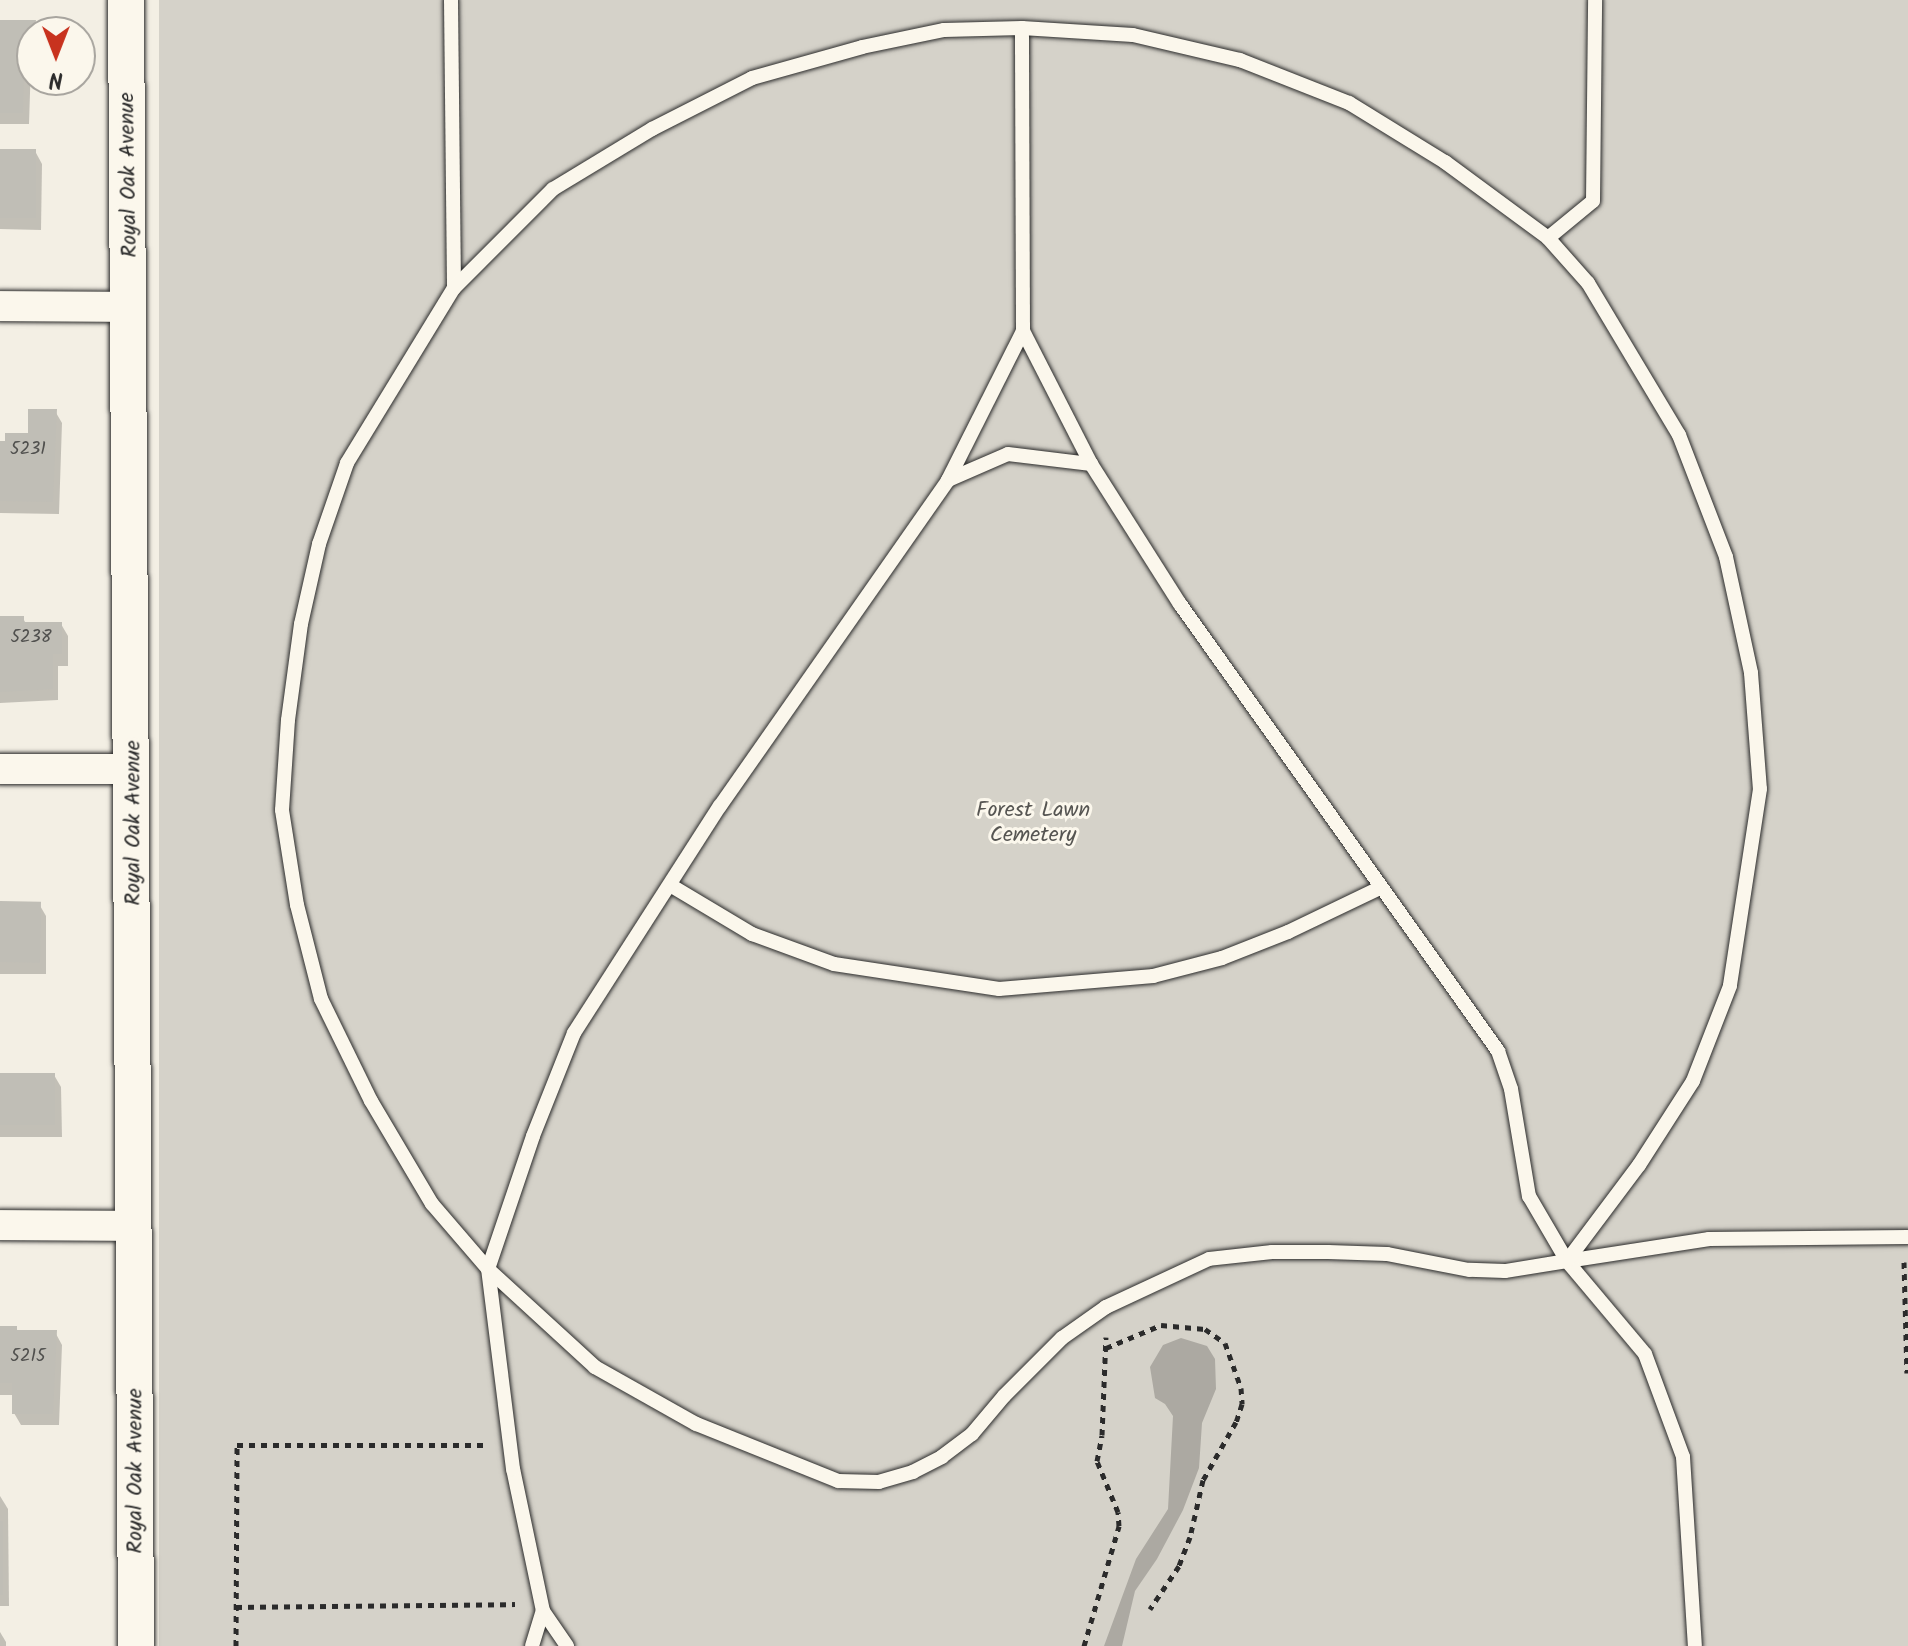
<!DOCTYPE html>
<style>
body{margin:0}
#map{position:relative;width:1908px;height:1646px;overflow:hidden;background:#f3efe4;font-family:Kalam,sans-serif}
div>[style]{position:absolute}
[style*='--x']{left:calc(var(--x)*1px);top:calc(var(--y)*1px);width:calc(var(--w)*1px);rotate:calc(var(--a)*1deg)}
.green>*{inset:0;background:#d5d2c9;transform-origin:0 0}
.water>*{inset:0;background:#aca9a2}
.shadow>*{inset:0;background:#0003}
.building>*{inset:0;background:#c0beb6;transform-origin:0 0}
.path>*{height:5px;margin-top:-2.5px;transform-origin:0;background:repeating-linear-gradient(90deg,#2b2b2b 0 6px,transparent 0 12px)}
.roads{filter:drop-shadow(0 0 2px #2b2b2b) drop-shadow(0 0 2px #2b2b2b)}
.service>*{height:14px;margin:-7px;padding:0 7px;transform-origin:7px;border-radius:7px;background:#fbf7ec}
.minor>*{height:30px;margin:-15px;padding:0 15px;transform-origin:15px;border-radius:15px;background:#fbf7ec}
.tertiary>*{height:36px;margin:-18px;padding:0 18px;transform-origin:18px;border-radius:18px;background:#fbf7ec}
span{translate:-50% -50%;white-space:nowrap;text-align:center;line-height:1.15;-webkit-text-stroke:6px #fbf7ec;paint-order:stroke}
.number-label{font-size:18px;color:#50504e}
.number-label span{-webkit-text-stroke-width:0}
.street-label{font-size:22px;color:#2b2b2b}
.park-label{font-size:22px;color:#565552}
.north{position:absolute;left:16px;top:16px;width:80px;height:80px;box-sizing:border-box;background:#fbf7ec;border:2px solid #a8a59f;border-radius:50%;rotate:180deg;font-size:22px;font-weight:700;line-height:32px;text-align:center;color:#2b2b2b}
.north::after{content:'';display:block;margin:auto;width:28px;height:36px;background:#c8321e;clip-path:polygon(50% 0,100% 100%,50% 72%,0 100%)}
</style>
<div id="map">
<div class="green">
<i style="left:159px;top:0;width:1749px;height:1646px"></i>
</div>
<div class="water">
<i style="clip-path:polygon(1181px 1338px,1207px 1346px,1215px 1359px,1216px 1389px,1202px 1423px,1199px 1468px,1183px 1510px,1157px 1559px,1135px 1591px,1122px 1646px,1104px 1646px,1136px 1559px,1168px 1509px,1173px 1416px,1165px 1404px,1155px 1398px,1150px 1367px,1163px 1345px)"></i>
</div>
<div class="shadow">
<i style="clip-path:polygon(0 22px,35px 22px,40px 32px,32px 32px,29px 124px,0 124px)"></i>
<i style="clip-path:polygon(0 151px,35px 151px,42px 164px,41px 230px,0 229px)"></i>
<i style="clip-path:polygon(55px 411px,62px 423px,59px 514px,0 513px,0 443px,30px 435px)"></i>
<i style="clip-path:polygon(0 618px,23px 618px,26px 624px,61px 624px,68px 636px,68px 666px,58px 666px,58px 700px,0 703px)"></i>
<i style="clip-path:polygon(0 903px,39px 904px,46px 916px,46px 974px,0 974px)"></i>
<i style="clip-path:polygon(0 1075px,54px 1075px,61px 1087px,62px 1137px,0 1137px)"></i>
<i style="clip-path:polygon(0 1329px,55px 1332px,62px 1345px,59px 1425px,21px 1425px,14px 1413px,14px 1395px,0 1395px)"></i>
<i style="clip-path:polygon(0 1496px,8px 1509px,9px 1606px,0 1606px)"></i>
<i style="clip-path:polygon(0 1632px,6px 1642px,6px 1646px,0 1646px)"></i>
</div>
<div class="building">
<i style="clip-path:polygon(0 20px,36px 20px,32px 66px,24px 66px,23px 113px,0 113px)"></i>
<i style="left:0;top:149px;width:36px;height:69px"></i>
<i style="clip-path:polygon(28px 409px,57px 409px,53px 502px,0 501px,0 441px,5px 441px,5px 433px,28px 433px)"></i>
<i style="clip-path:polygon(0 616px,24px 616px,24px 622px,62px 622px,62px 654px,53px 654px,53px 689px,0 692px)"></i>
<i style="left:0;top:901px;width:41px;height:61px;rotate:1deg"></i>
<i style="left:0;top:1073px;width:55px;height:52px"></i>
<i style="clip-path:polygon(0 1326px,17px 1326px,17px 1330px,57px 1330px,53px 1414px,12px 1414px,12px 1383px,0 1383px)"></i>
<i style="left:0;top:1521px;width:3px;height:74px"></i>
</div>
<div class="path">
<i style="--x:1904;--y:1262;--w:111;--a:88.5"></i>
<i style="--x:1106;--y:1348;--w:60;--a:-22.7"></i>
<i style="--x:1161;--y:1325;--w:44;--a:5.2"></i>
<i style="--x:1205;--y:1329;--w:24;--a:35"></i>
<i style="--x:1225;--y:1343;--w:48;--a:70.4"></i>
<i style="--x:1241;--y:1388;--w:16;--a:86"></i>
<i style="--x:1242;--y:1404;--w:19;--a:108"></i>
<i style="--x:1236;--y:1422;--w:67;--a:119.6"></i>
<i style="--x:1203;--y:1480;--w:58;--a:102.8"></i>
<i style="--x:1190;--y:1537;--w:31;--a:111"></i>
<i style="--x:1179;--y:1566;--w:52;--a:124"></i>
<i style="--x:236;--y:1607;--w:279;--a:-0.6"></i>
<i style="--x:236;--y:1646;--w:201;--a:-89.7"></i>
<i style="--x:237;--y:1445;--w:248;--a:0"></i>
<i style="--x:1084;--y:1646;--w:125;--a:-73.7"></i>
<i style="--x:1119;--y:1526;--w:14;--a:-94"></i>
<i style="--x:1118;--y:1512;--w:55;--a:-112.4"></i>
<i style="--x:1097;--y:1461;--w:26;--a:-79"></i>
<i style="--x:1102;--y:1435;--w:98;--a:-87.7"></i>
</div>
<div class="roads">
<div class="service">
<i style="--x:451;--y:0;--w:288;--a:89.4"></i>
<i style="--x:1548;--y:238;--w:58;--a:-39.4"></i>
<i style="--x:1593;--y:201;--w:201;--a:-89.4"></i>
<i style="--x:1023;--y:331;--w:149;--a:62.9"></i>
<i style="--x:1091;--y:464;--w:166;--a:57.6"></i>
<i style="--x:1180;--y:604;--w:549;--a:54.57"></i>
<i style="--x:1498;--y:1051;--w:40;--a:71.1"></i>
<i style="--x:1511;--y:1089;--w:109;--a:80.5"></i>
<i style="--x:1529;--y:1196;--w:75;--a:59.7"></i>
<i style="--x:1567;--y:1261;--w:144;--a:-8.8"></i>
<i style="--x:1709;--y:1239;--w:199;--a:-0.6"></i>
<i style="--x:948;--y:480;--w:65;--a:-23.4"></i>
<i style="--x:1008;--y:454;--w:84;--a:6.9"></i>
<i style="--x:670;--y:885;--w:96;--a:30.9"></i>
<i style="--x:752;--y:934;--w:87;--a:20.1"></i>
<i style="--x:834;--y:964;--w:167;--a:8.6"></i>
<i style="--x:999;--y:989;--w:155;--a:-4.8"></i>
<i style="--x:1153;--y:976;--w:71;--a:-14.6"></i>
<i style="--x:1222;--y:958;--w:71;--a:-21.5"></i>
<i style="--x:1288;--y:932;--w:102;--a:-25.6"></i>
<i style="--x:1567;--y:1261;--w:121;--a:50"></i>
<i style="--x:1645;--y:1354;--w:110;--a:69.7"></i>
<i style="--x:1683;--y:1457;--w:189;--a:86.4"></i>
<i style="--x:532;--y:1646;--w:37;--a:-73"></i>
<i style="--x:567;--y:1646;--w:42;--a:-124.4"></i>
<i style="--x:543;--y:1611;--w:145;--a:-101.9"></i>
<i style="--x:513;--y:1469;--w:202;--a:-97.1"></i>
<i style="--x:488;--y:1269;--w:86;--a:-130.7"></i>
<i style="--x:432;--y:1204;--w:120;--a:-120.6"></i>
<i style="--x:371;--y:1101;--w:114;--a:-116.1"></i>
<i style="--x:321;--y:999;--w:97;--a:-104.3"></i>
<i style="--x:297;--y:905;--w:96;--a:-99"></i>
<i style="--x:282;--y:810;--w:90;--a:-86.2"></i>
<i style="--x:288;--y:720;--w:97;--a:-82.3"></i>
<i style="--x:301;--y:624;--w:82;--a:-77.3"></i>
<i style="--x:319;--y:544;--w:86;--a:-70.9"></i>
<i style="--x:347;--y:463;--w:205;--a:-58.6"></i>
<i style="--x:454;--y:288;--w:140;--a:-45"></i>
<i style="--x:553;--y:189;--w:116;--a:-31.2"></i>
<i style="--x:652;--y:129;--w:112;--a:-27"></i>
<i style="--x:752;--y:78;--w:114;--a:-15.7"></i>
<i style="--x:862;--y:47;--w:84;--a:-11.7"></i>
<i style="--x:944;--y:30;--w:78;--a:-1.5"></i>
<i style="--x:1022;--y:28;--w:111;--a:3.6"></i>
<i style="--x:1133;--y:35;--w:110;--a:13.2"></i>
<i style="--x:1240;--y:60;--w:117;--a:21.5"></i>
<i style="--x:1349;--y:103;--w:113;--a:31.6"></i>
<i style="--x:1445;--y:162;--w:128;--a:36.4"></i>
<i style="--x:1548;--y:238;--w:60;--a:48.4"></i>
<i style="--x:1588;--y:283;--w:177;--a:59.1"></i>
<i style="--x:1679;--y:435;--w:131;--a:68.9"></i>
<i style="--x:1726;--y:557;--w:119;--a:77.8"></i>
<i style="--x:1751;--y:673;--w:116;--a:85.6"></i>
<i style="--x:1760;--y:789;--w:199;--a:98.7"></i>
<i style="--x:1730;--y:986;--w:102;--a:111.3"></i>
<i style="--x:1693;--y:1081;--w:100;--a:122.7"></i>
<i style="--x:1639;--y:1165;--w:120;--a:126.9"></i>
<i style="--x:1567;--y:1261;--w:63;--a:170.8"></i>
<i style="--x:1505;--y:1271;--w:36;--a:-178"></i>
<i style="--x:1469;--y:1270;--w:84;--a:-169"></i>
<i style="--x:1387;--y:1254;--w:59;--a:-178.1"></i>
<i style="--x:1328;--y:1252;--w:56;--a:180"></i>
<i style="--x:1272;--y:1252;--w:63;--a:173.7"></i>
<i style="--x:1209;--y:1259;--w:114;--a:155"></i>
<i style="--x:1106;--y:1307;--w:54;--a:144.8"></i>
<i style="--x:1062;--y:1338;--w:82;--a:135"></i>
<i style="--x:1004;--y:1396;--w:50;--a:130.1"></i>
<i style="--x:972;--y:1434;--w:38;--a:143"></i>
<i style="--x:942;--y:1457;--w:33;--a:153"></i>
<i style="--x:913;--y:1472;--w:35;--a:164"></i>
<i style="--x:879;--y:1482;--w:41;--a:-178.6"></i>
<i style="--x:838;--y:1481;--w:153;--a:-158.1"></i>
<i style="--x:696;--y:1424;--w:116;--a:-150.6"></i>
<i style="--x:595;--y:1367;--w:145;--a:-137.5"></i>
<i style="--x:488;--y:1269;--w:140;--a:-71.3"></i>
<i style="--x:533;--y:1136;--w:111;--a:-68.3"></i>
<i style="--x:574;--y:1033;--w:270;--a:-57.3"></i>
<i style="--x:720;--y:806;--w:398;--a:-55"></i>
<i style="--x:948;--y:480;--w:167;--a:-63.3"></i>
<i style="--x:1023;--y:331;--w:303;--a:-90.2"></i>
</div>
<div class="minor">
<i style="--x:0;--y:306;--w:130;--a:0.4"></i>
<i style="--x:0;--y:769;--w:134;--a:0"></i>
<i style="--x:0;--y:1225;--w:136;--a:0.4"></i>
</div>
<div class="tertiary">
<i style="--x:126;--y:0;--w:1646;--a:89.65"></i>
</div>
</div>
<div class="number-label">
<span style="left:28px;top:450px">5231</span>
<span style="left:31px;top:638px">5238</span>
<span style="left:28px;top:1357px">5215</span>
</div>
<div class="street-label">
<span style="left:129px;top:175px;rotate:-91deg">Royal Oak Avenue</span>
<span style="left:134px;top:823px;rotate:-90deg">Royal Oak Avenue</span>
<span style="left:136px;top:1471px;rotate:-90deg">Royal Oak Avenue</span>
</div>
<div class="park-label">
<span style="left:1033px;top:823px">Forest Lawn<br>Cemetery</span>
</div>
<div class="north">N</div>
</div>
